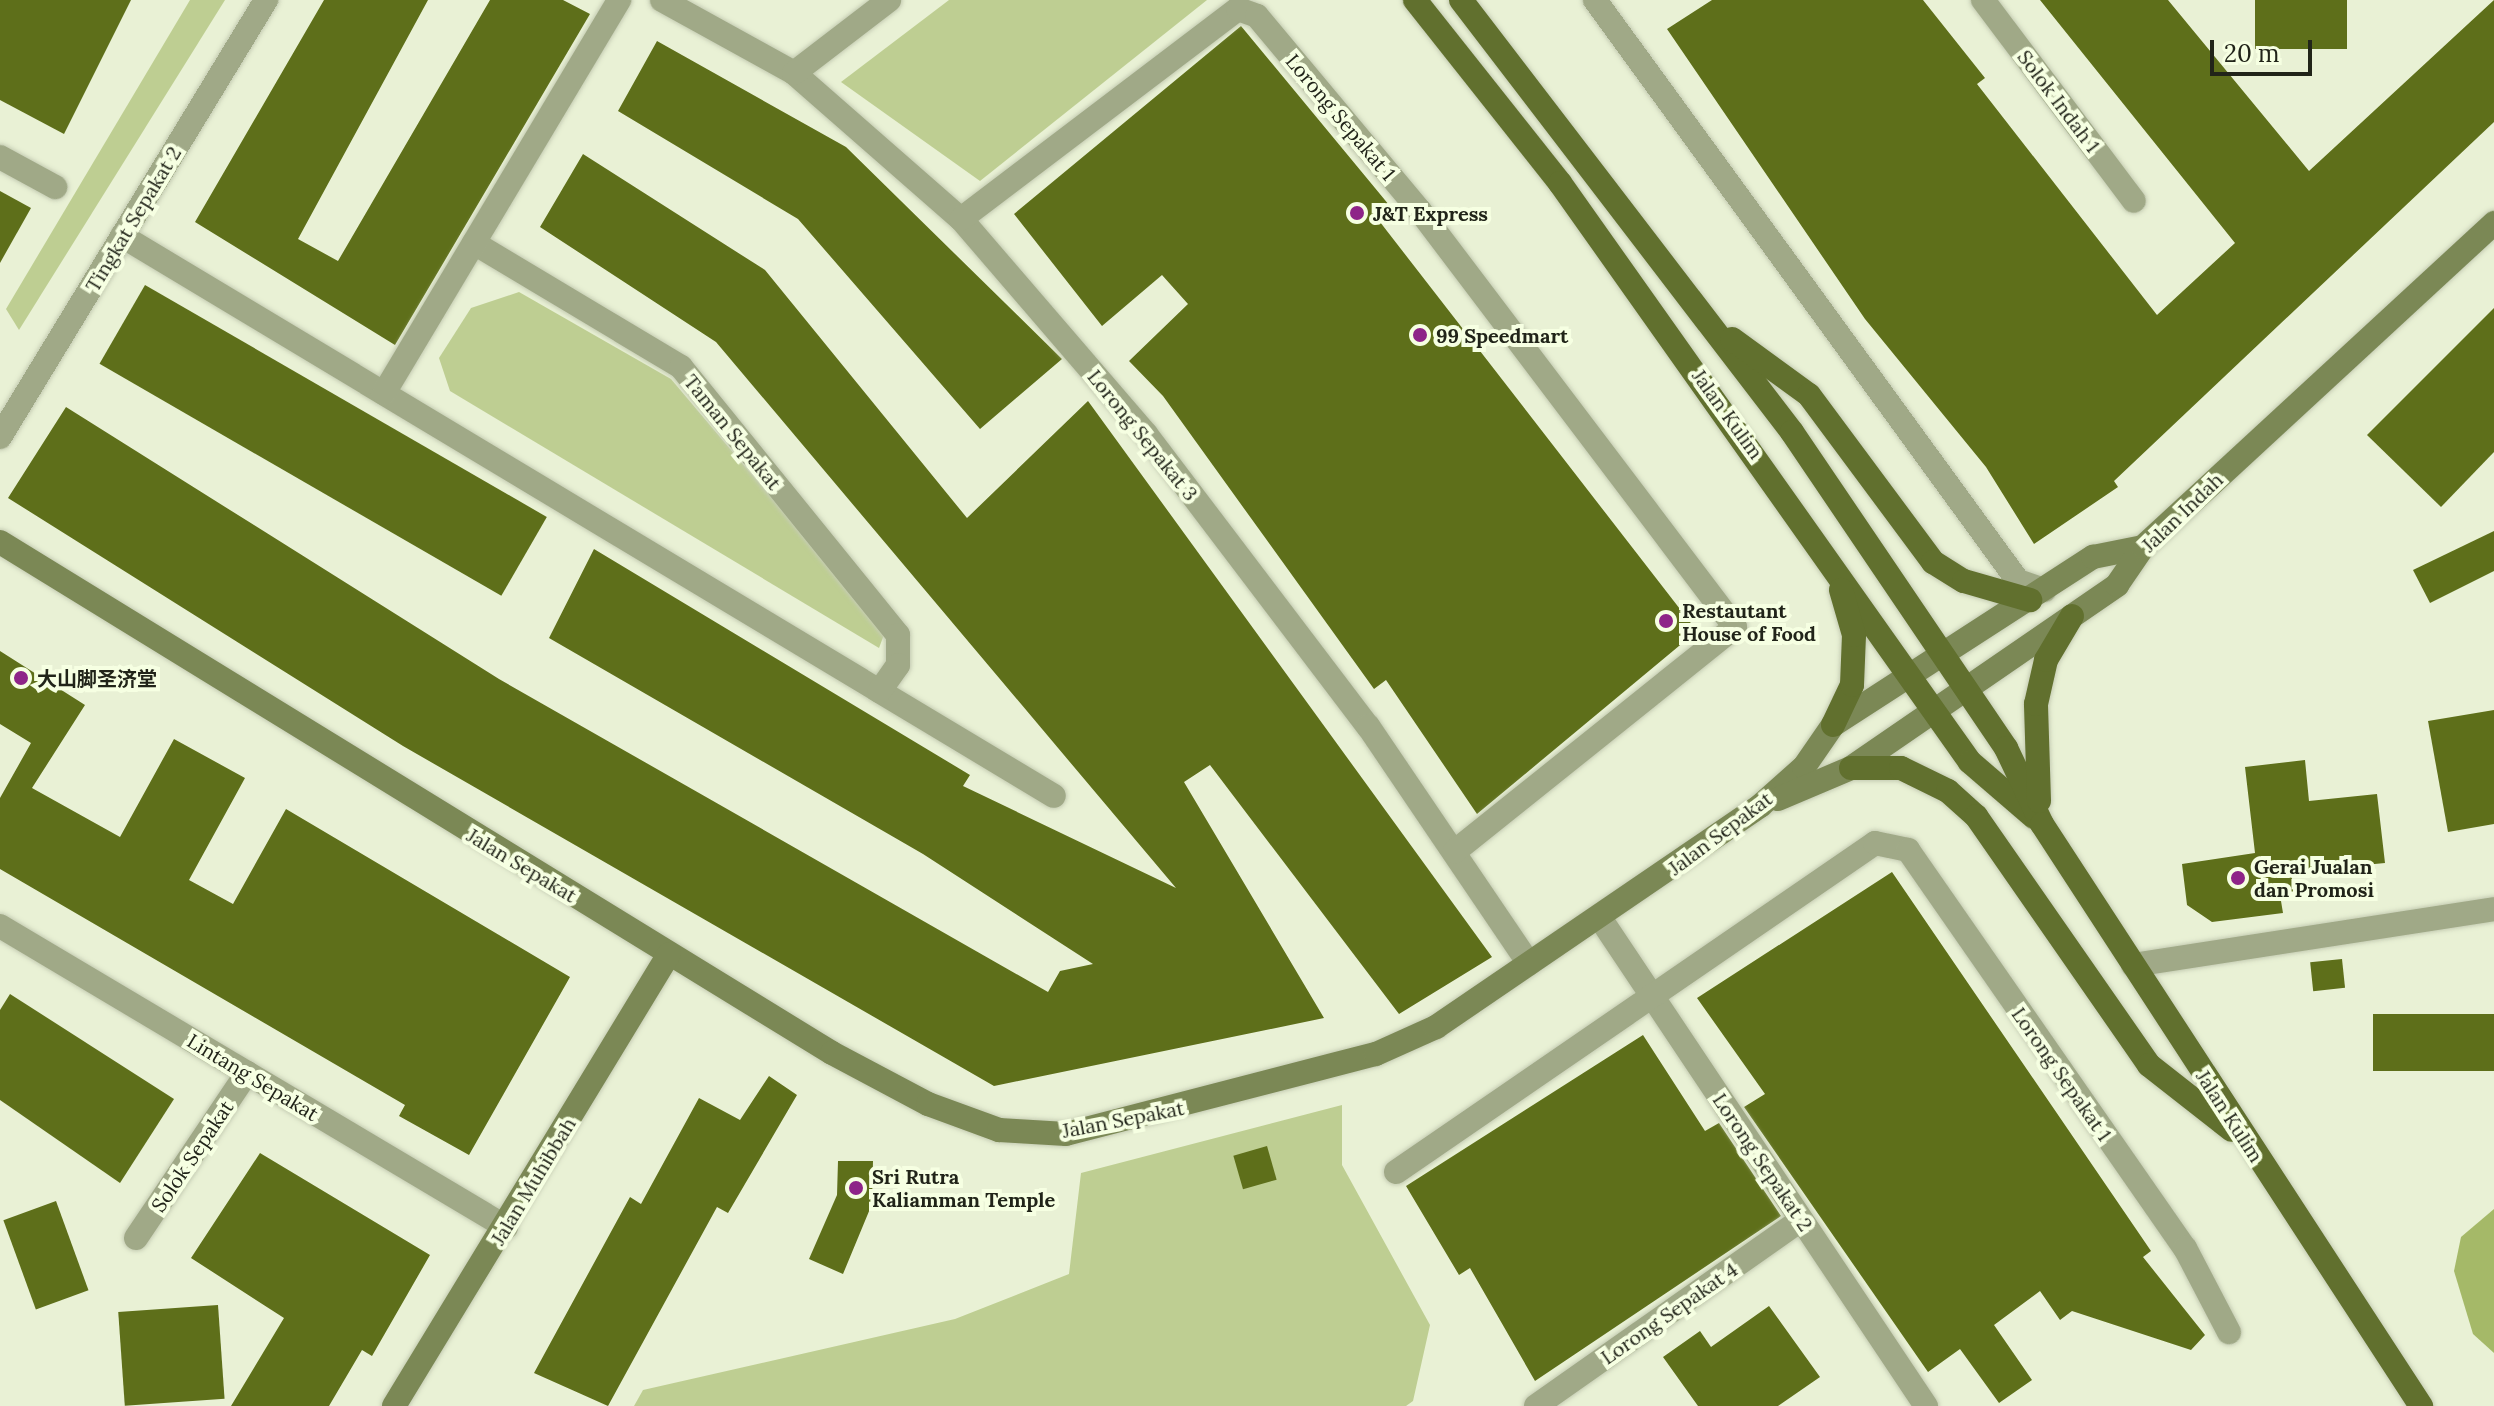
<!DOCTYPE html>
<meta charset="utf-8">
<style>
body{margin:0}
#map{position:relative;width:2494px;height:1406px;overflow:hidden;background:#e9f1d5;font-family:Lora,"Noto Sans SC",serif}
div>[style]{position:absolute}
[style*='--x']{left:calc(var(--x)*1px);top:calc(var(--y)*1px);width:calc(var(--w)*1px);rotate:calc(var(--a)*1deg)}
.green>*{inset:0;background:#bece92}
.water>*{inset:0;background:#a5b968}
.building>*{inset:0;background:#5e6f1a;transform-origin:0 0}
.roads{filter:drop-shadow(0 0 2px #c5ccb3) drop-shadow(0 0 2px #c5ccb3)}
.street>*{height:24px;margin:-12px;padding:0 12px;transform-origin:12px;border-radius:12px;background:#a0a987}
.secondary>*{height:24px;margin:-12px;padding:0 12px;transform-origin:12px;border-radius:12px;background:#7b8855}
.primary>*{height:24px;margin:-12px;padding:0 12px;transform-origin:12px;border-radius:12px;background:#61702e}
.dots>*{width:22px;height:22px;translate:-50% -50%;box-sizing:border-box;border:4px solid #f6ffe2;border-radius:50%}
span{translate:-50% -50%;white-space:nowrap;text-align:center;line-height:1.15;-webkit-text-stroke:8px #f6ffe2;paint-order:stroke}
.street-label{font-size:20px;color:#212419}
.poi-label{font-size:20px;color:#212419;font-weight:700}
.left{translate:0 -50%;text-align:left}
.scale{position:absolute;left:2210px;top:40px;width:102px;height:36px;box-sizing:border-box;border:4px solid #212419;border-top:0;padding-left:10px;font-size:24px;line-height:28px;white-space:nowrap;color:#212419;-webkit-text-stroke:6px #f6ffe2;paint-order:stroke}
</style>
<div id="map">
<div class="green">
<i style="clip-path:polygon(190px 0,225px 0,19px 330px,6px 309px)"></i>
<i style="clip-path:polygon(949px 0,1207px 0,980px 181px,841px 82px)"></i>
<i style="clip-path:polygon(519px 292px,671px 379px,885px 632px,879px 648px,450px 391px,439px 358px,471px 308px)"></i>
<i style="clip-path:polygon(1342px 1105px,1342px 1165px,1430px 1325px,1413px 1401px,1406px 1406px,634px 1406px,643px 1390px,955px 1319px,1069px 1274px,1081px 1173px)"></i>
</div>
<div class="water">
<i style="clip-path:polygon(2494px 1209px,2494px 1353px,2473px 1334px,2454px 1271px,2461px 1237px)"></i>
</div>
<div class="building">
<i style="clip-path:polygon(0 0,131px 0,64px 134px,0 100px)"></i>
<i style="clip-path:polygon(324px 0,428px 0,298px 239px,338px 261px,490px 0,563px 0,590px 14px,395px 345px,195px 222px)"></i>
<i style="clip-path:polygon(1712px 0,1923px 0,1985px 78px,1977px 84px,2157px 315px,2235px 243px,2040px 0,2168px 0,2309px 171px,2494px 0,2494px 122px,2114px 481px,2118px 487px,2034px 544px,1986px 467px,1865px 319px,1667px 29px)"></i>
<i style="left:2255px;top:0;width:92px;height:49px"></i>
<i style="clip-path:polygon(1241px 26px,1394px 211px,1380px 222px,1697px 631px,1477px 814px,1386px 680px,1374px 689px,1163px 396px,1129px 361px,1188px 304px,1162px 275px,1102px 326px,1014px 214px)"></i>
<i style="clip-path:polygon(657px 41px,846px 147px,1062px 359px,980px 429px,798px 219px,618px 111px)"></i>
<i style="clip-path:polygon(583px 154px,765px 270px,967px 518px,1088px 401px,1492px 957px,1399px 1014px,1210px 765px,1184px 782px,1324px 1018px,994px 1086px,403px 746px,8px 498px,66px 407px,499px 679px,1048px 992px,1060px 971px,1093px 964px,923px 854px,549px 638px,594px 549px,970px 775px,963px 786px,1176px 888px,716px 342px,540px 227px)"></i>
<i style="clip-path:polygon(0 191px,31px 208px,0 263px)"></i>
<i style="left:145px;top:285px;width:464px;height:91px;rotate:30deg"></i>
<i style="clip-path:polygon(2494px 308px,2494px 452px,2441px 507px,2367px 435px)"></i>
<i style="clip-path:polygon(2494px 531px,2494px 571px,2430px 603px,2413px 570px)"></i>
<i style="clip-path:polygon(0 651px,85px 705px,32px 788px,120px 837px,174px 739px,245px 778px,189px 880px,233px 904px,286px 809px,570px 977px,469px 1155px,399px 1116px,405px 1105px,0 869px,0 798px,31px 743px,0 724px)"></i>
<i style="clip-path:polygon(2494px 710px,2494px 824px,2448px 832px,2428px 721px)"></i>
<i style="clip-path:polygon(2305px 760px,2309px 801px,2377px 794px,2385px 863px,2291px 872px,2294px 893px,2280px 895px,2283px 913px,2212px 922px,2187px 905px,2182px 864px,2255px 853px,2245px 767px)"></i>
<i style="clip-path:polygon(1892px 872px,2151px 1251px,2143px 1257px,2205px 1335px,2191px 1350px,2072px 1311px,2060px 1320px,2040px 1291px,1994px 1325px,2032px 1380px,1999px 1403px,1960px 1349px,1928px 1372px,1744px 1107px,1765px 1094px,1697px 998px)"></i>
<i style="left:2342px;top:959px;width:29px;height:32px;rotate:84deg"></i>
<i style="clip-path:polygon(10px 994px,174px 1099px,120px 1183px,0 1100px,0 1010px)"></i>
<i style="left:2494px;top:1014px;width:57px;height:121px;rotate:90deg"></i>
<i style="clip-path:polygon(1643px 1035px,1705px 1131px,1719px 1123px,1781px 1216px,1535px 1381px,1470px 1268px,1459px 1275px,1406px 1186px)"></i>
<i style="clip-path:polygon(769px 1076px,797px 1095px,728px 1213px,717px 1207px,608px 1406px,534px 1373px,630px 1197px,641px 1204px,699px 1098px,740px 1120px)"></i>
<i style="left:1267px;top:1146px;width:35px;height:35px;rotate:74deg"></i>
<i style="clip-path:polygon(260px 1153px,430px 1255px,372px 1356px,362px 1350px,329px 1406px,231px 1406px,284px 1318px,191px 1258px)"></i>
<i style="clip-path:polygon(838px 1161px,873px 1161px,872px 1204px,843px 1274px,809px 1259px,837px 1195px)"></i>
<i style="left:56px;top:1201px;width:95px;height:56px;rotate:70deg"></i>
<i style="left:218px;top:1305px;width:94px;height:100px;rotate:86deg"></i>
<i style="clip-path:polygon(1769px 1306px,1820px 1377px,1778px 1406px,1698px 1406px,1663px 1357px,1700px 1331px,1711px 1347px)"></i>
</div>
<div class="roads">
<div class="street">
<i style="--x:662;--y:0;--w:151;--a:28.9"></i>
<i style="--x:794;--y:73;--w:222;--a:41.2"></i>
<i style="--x:961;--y:219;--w:284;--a:49.3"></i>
<i style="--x:1146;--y:434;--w:367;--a:52.8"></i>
<i style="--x:1368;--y:726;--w:287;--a:55.9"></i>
<i style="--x:1595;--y:0;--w:719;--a:53.94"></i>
<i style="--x:2018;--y:581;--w:28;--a:19"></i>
<i style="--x:1983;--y:0;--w:251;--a:53.1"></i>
<i style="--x:794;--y:73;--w:120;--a:-37.5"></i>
<i style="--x:0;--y:157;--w:63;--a:28.6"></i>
<i style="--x:961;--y:219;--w:348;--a:-37.2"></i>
<i style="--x:1238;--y:9;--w:20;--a:20"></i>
<i style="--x:1257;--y:16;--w:254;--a:50.1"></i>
<i style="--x:1420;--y:211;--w:522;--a:52.87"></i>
<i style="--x:1735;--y:627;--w:359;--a:141.3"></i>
<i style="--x:122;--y:236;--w:1087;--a:31"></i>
<i style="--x:474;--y:243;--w:241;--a:30.9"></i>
<i style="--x:681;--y:367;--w:345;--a:51"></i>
<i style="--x:898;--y:635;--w:30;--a:90"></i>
<i style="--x:898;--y:665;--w:32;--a:125"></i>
<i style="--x:384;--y:393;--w:458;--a:-59.1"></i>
<i style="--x:0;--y:437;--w:512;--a:-58.67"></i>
<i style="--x:1600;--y:918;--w:587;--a:56.26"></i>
<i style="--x:0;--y:926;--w:589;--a:30.75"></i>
<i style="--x:2133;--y:965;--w:365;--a:-8.8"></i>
<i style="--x:1396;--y:1172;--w:581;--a:-34.48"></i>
<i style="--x:1875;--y:843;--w:34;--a:12"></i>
<i style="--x:1908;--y:850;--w:485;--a:55.2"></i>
<i style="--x:2185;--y:1248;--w:95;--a:62.4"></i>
<i style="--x:136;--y:1238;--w:199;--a:-56.1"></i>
<i style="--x:1536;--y:1406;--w:324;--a:-35.1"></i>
</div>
<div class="secondary">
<i style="--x:0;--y:542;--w:976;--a:31.56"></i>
<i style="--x:832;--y:1053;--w:109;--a:28"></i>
<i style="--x:928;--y:1104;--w:76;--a:20.1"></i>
<i style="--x:999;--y:1130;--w:67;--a:3.4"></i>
<i style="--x:1066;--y:1134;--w:320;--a:-14.5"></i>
<i style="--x:1376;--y:1054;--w:66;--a:-24.2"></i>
<i style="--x:1436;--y:1027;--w:392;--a:-34.3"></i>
<i style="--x:1760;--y:806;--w:59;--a:-41.6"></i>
<i style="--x:1804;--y:767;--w:51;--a:-55.4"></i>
<i style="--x:1833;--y:725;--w:310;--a:-32.9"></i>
<i style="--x:2093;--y:557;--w:51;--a:-11.3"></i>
<i style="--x:1778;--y:799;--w:79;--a:-23"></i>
<i style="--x:1851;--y:768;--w:323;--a:-34.5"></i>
<i style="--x:2117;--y:585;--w:46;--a:-55.6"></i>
<i style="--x:2143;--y:547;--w:478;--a:-42.7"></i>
<i style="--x:394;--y:1406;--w:529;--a:-58.68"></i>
</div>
<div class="primary">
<i style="--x:1415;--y:0;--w:233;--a:51.6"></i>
<i style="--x:1560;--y:183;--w:709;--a:54.7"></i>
<i style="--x:1970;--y:762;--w:84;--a:40.7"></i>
<i style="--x:1461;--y:0;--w:544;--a:52.54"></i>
<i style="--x:1792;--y:432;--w:382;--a:55.9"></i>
<i style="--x:2006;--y:748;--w:84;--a:64.7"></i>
<i style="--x:2042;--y:824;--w:695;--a:56.93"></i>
<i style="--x:1732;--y:339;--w:95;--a:36"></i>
<i style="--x:1809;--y:395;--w:208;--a:53.4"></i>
<i style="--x:1933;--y:562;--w:36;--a:32"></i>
<i style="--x:1964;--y:581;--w:69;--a:16.1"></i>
<i style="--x:1833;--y:725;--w:44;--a:-64.6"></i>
<i style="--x:1852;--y:685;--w:50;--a:-87.7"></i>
<i style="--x:1854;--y:635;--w:47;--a:-106.1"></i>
<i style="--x:1851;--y:768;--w:50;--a:0"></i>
<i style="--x:1901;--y:768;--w:52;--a:26.1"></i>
<i style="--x:1948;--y:791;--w:38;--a:42"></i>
<i style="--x:1976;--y:816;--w:303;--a:55.2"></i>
<i style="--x:2149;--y:1065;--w:105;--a:38.1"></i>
<i style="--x:2039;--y:801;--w:97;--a:-91.8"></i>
<i style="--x:2036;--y:704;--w:45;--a:-77.2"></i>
<i style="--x:2046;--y:660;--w:51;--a:-59.4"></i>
</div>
</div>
<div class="dots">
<i style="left:1357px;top:213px;background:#8e2488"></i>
<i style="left:1420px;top:335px;background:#8e2488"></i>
<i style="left:1666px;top:621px;background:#8e2488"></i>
<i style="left:21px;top:678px;background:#8e2488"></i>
<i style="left:2238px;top:878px;background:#8e2488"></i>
<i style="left:856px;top:1188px;background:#8e2488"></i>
</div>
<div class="street-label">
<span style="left:2059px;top:101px;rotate:53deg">Solok Indah 1</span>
<span style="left:1341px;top:117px;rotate:50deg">Lorong Sepakat 1</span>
<span style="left:133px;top:219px;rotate:-59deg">Tingkat Sepakat 2</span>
<span style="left:1728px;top:414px;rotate:54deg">Jalan Kulim</span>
<span style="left:733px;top:432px;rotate:51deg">Taman Sepakat</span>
<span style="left:1143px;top:435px;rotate:51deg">Lorong Sepakat 3</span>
<span style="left:2182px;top:512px;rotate:-44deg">Jalan Indah</span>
<span style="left:1720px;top:833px;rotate:-37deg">Jalan Sepakat</span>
<span style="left:522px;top:865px;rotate:31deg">Jalan Sepakat</span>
<span style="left:2062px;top:1074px;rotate:55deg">Lorong Sepakat 1</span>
<span style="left:253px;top:1077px;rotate:31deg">Lintang Sepakat</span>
<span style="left:2230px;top:1116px;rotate:57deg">Jalan Kulim</span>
<span style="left:1123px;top:1119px;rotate:-11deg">Jalan Sepakat</span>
<span style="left:192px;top:1156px;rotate:-56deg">Solok Sepakat</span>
<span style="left:1763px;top:1162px;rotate:56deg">Lorong Sepakat 2</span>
<span style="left:533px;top:1181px;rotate:-59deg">Jalan Muhibbah</span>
<span style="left:1669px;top:1313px;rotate:-35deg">Lorong Sepakat 4</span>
</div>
<div class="poi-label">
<span class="left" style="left:1373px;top:213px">J&amp;T Express</span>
<span class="left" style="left:1436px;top:335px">99 Speedmart</span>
<span class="left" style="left:1682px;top:622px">Restautant<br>House of Food</span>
<span class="left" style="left:37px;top:678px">大山脚圣济堂</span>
<span class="left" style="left:2254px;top:878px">Gerai Jualan<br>dan Promosi</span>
<span class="left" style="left:872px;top:1188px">Sri Rutra<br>Kaliamman Temple</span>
</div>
<div class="scale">20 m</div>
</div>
